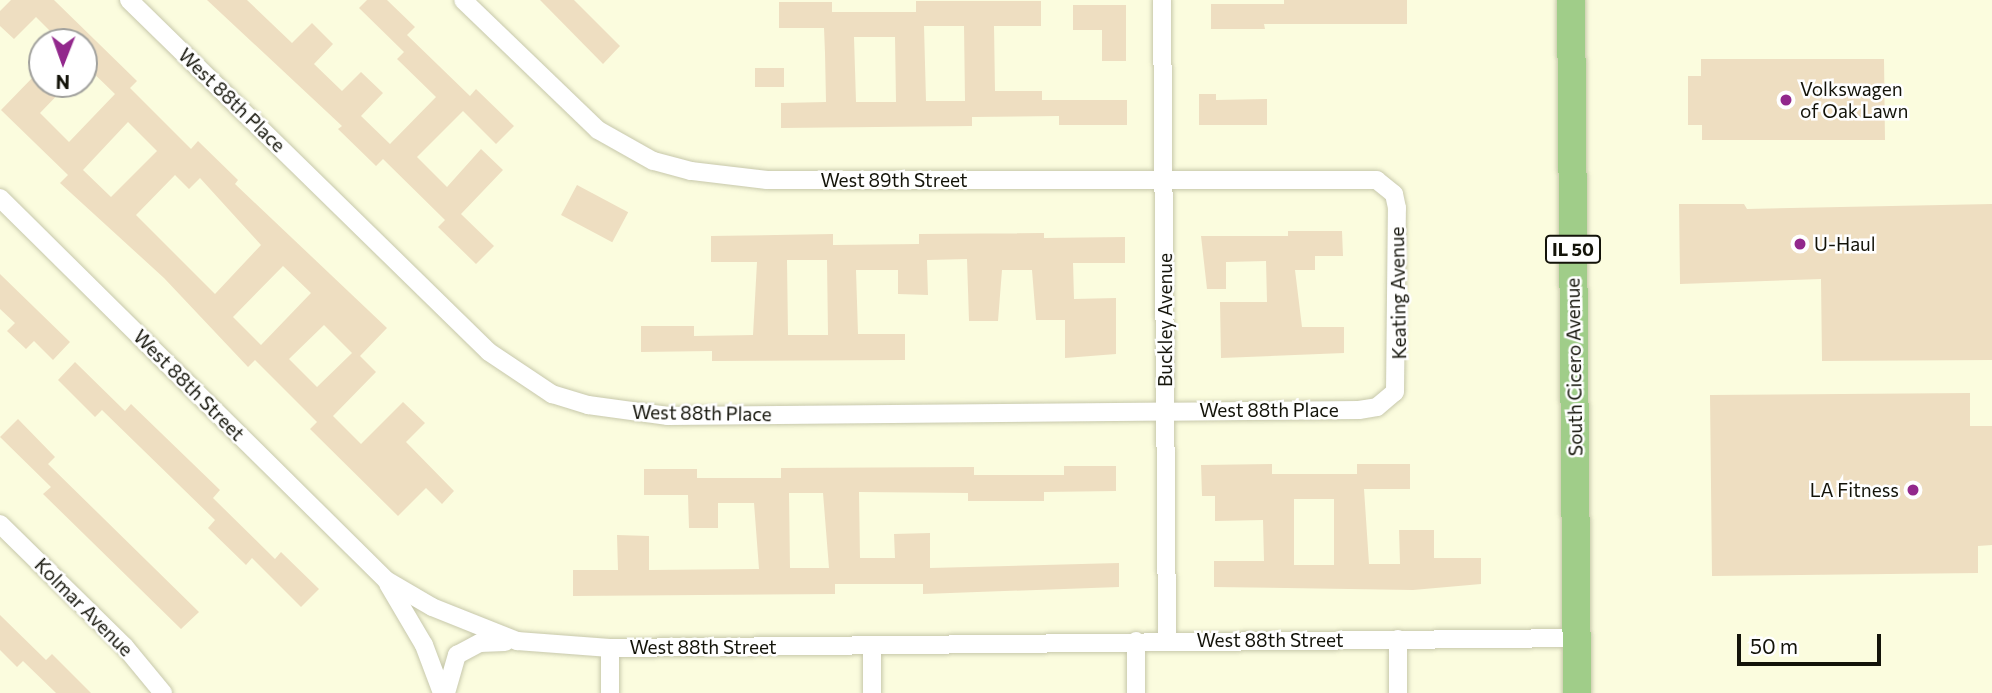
<!DOCTYPE html>
<style>
body{margin:0}
#map{position:relative;width:1992px;height:693px;overflow:hidden;background:#fbfcde;font-family:Commissioner,sans-serif}
div>[style]{position:absolute}
[style*='--x']{left:calc(var(--x)*1px);top:calc(var(--y)*1px);width:calc(var(--w)*1px);rotate:calc(var(--a)*1deg)}
.building>*{inset:0;background:#eedec1;transform-origin:0 0}
.roads{filter:drop-shadow(0 0 2px #c7c8ab) drop-shadow(0 0 2px #c7c8ab)}
.minor>*{height:18px;margin:-9px;padding:0 9px;transform-origin:9px;border-radius:9px;background:#fff}
.primary>*{height:28px;margin:-14px;padding:0 14px;transform-origin:14px;border-radius:14px;background:#a0cd89}
.dots>*{width:19px;height:19px;translate:-50% -50%;box-sizing:border-box;border:4px solid #fff;border-radius:50%}
span{translate:-50% -50%;white-space:nowrap;text-align:center;line-height:1.15;-webkit-text-stroke:5px #fff;paint-order:stroke}
.shield-label span{padding:2px 5px;background:#fff;border:2px solid;border-radius:5px;-webkit-text-stroke-width:0}
.shield-label{font-size:18px;color:#131309;font-weight:700}
.poi-label{font-size:19px;color:#131309}
.left{translate:0 -50%;text-align:left}
.right{translate:-100% -50%;text-align:right}
.street-label{font-size:19px;color:#131309}
.north{position:absolute;left:28px;top:28px;width:70px;height:70px;box-sizing:border-box;background:#fff;border:2px solid #a1a19d;border-radius:50%;rotate:181deg;font-size:19px;font-weight:700;line-height:28px;text-align:center;color:#131309}
.north::after{content:'';display:block;margin:auto;width:24px;height:32px;background:#92288c;clip-path:polygon(50% 0,100% 100%,50% 72%,0 100%)}
.scale{position:absolute;left:1737px;top:634px;width:144px;height:32px;box-sizing:border-box;border:4px solid #131309;border-top:0;padding-left:9px;font-size:21px;line-height:24px;white-space:nowrap;color:#131309;-webkit-text-stroke:5px #fff;paint-order:stroke}
</style>
<div id="map">
<div class="building">
<i style="clip-path:polygon(evenodd,11px 0,54px 0,137px 81px,130px 88px,191px 149px,198px 141px,238px 180px,235px 184px,387px 328px,360px 356px,376px 372px,333px 416px,361px 444px,403px 402px,425px 423px,406px 442px,454px 491px,442px 504px,426px 488px,398px 516px,310px 429px,317px 422px,255px 360px,248px 367px,164px 278px,60px 183px,68px 175px,1px 110px,35px 75px,42px 84px,68px 84px,40px 113px,69px 142px,115px 94px,84px 64px,84px 42px,61px 42px,36px 17px,14px 39px,0 26px,0 11px,11px 0,128px 122px,157px 151px,111px 197px,83px 170px,128px 122px,11px 0,175px 175px,189px 189px,200px 178px,261px 245px,215px 294px,136px 215px,175px 175px,11px 0,283px 266px,311px 293px,261px 345px,233px 317px,283px 266px,11px 0,324px 325px,352px 353px,317px 387px,289px 359px,324px 325px)"></i>
<i style="clip-path:polygon(207px 0,247px 0,292px 43px,312px 23px,333px 44px,314px 64px,342px 91px,361px 72px,383px 93px,361px 116px,390px 144px,436px 97px,397px 59px,404px 52px,359px 8px,367px 0,387px 0,415px 27px,407px 35px,470px 96px,476px 89px,514px 126px,496px 144px,463px 111px,417px 157px,447px 187px,481px 149px,503px 170px,461px 214px,494px 246px,476px 264px,438px 227px,445px 220px,383px 159px,376px 166px,338px 129px,342px 126px)"></i>
<i style="clip-path:polygon(540px 0,574px 0,620px 46px,603px 64px)"></i>
<i style="clip-path:polygon(1284px 0,1407px 0,1407px 24px,1264px 24px,1265px 29px,1211px 29px,1211px 4px,1284px 4px)"></i>
<i style="clip-path:polygon(evenodd,916px 1px,1041px 1px,1041px 26px,994px 26px,995px 91px,1042px 91px,1042px 100px,1127px 100px,1127px 125px,1059px 125px,1059px 116px,972px 117px,972px 126px,781px 128px,781px 103px,826px 102px,825px 53px,824px 28px,779px 28px,779px 2px,832px 2px,832px 12px,916px 12px,916px 1px,924px 26px,964px 26px,965px 101px,926px 101px,924px 26px,916px 1px,854px 37px,895px 37px,896px 102px,856px 102px,854px 37px)"></i>
<i style="clip-path:polygon(1073px 5px,1126px 5px,1126px 61px,1102px 61px,1102px 30px,1073px 30px)"></i>
<i style="clip-path:polygon(1701px 59px,1884px 59px,1885px 140px,1702px 140px,1702px 125px,1688px 125px,1688px 76px,1701px 76px)"></i>
<i style="left:784px;top:68px;width:19px;height:29px;rotate:90deg"></i>
<i style="clip-path:polygon(1199px 94px,1216px 94px,1216px 100px,1267px 99px,1267px 125px,1199px 125px)"></i>
<i style="left:577px;top:185px;width:58px;height:34px;rotate:28deg"></i>
<i style="clip-path:polygon(1679px 204px,1744px 204px,1747px 209px,1992px 204px,1992px 360px,1822px 361px,1821px 279px,1680px 284px)"></i>
<i style="clip-path:polygon(1288px 231px,1342px 231px,1343px 256px,1315px 256px,1315px 270px,1295px 270px,1302px 327px,1344px 327px,1344px 353px,1221px 358px,1220px 302px,1267px 302px,1266px 261px,1226px 262px,1226px 289px,1207px 289px,1201px 236px,1288px 236px)"></i>
<i style="clip-path:polygon(evenodd,1044px 233px,1044px 238px,1125px 237px,1125px 263px,1073px 263px,1074px 299px,1116px 298px,1116px 354px,1065px 358px,1065px 320px,1036px 320px,1032px 270px,1002px 270px,998px 321px,969px 321px,967px 259px,927px 260px,928px 295px,898px 294px,898px 270px,856px 270px,858px 334px,905px 334px,905px 360px,712px 361px,712px 351px,641px 352px,641px 326px,694px 326px,694px 336px,753px 335px,757px 262px,711px 262px,711px 236px,833px 234px,833px 245px,919px 244px,919px 234px,1044px 233px,787px 260px,827px 260px,828px 335px,788px 335px,787px 260px)"></i>
<i style="clip-path:polygon(0 274px,70px 342px,53px 360px,34px 341px,26px 349px,7px 331px,15px 323px,0 309px)"></i>
<i style="clip-path:polygon(75px 362px,125px 411px,131px 404px,220px 490px,213px 498px,275px 559px,281px 552px,319px 589px,301px 607px,252px 558px,246px 565px,208px 528px,215px 520px,102px 410px,95px 417px,58px 380px)"></i>
<i style="clip-path:polygon(1970px 393px,1970px 426px,1992px 426px,1992px 545px,1978px 546px,1978px 573px,1712px 576px,1710px 395px)"></i>
<i style="clip-path:polygon(18px 419px,55px 457px,48px 464px,199px 612px,181px 629px,43px 494px,51px 487px,0 437px)"></i>
<i style="clip-path:polygon(evenodd,1272px 464px,1272px 474px,1357px 474px,1357px 464px,1410px 464px,1410px 489px,1364px 489px,1369px 564px,1400px 564px,1399px 530px,1434px 530px,1434px 558px,1481px 558px,1481px 584px,1413px 590px,1214px 587px,1214px 561px,1264px 561px,1263px 520px,1215px 521px,1215px 496px,1202px 496px,1201px 465px,1272px 464px,1294px 499px,1334px 499px,1334px 565px,1294px 565px,1294px 499px)"></i>
<i style="clip-path:polygon(evenodd,1064px 466px,1116px 466px,1116px 491px,1044px 492px,1044px 501px,968px 501px,968px 493px,859px 492px,860px 558px,895px 558px,894px 534px,930px 533px,930px 568px,1119px 563px,1119px 587px,923px 594px,923px 584px,835px 584px,835px 594px,573px 596px,573px 570px,618px 570px,617px 535px,649px 536px,649px 570px,759px 569px,754px 503px,718px 503px,718px 528px,689px 528px,688px 495px,644px 495px,644px 469px,697px 469px,697px 478px,781px 478px,781px 468px,974px 467px,974px 475px,1064px 475px,1064px 466px,789px 493px,823px 493px,829px 568px,790px 568px,789px 493px)"></i>
<i style="clip-path:polygon(0 615px,46px 660px,52px 654px,91px 693px,56px 693px,23px 661px,17px 667px,0 650px)"></i>
</div>
<div class="roads">
<div class="minor">
<i style="--x:129;--y:0;--w:503;--a:44.36"></i>
<i style="--x:489;--y:352;--w:76;--a:33.7"></i>
<i style="--x:552;--y:394;--w:38;--a:17"></i>
<i style="--x:588;--y:405;--w:81;--a:7.8"></i>
<i style="--x:668;--y:416;--w:691;--a:-0.5"></i>
<i style="--x:1359;--y:410;--w:18;--a:-9"></i>
<i style="--x:1377;--y:407;--w:23;--a:-40"></i>
<i style="--x:1395;--y:392;--w:184;--a:-89.4"></i>
<i style="--x:1397;--y:208;--w:14;--a:-102"></i>
<i style="--x:1394;--y:194;--w:22;--a:-141"></i>
<i style="--x:1377;--y:180;--w:610;--a:180"></i>
<i style="--x:767;--y:180;--w:77;--a:-173.2"></i>
<i style="--x:691;--y:171;--w:39;--a:-165"></i>
<i style="--x:653;--y:161;--w:63;--a:-150.6"></i>
<i style="--x:598;--y:130;--w:187;--a:-136.1"></i>
<i style="--x:1162;--y:0;--w:641;--a:89.55"></i>
<i style="--x:0;--y:198;--w:543;--a:44.7"></i>
<i style="--x:386;--y:580;--w:53;--a:30.4"></i>
<i style="--x:432;--y:607;--w:92;--a:21.8"></i>
<i style="--x:517;--y:641;--w:93;--a:4.3"></i>
<i style="--x:610;--y:648;--w:967;--a:-0.59"></i>
<i style="--x:0;--y:524;--w:175;--a:44.5"></i>
<i style="--x:125;--y:647;--w:60;--a:50.4"></i>
<i style="--x:388;--y:584;--w:71;--a:59.5"></i>
<i style="--x:424;--y:645;--w:51;--a:69.4"></i>
<i style="--x:1136;--y:641;--w:52;--a:90"></i>
<i style="--x:872;--y:645;--w:48;--a:90"></i>
<i style="--x:610;--y:648;--w:45;--a:90"></i>
<i style="--x:446;--y:693;--w:40;--a:-74"></i>
<i style="--x:457;--y:655;--w:26;--a:-28"></i>
<i style="--x:480;--y:643;--w:25;--a:-2"></i>
<i style="--x:1398;--y:693;--w:54;--a:-90"></i>
</div>
<div class="primary">
<i style="--x:1571;--y:0;--w:693;--a:89.5"></i>
</div>
</div>
<div class="dots">
<i style="left:1786px;top:100px;background:#92288c"></i>
<i style="left:1800px;top:244px;background:#92288c"></i>
<i style="left:1913px;top:490px;background:#92288c"></i>
</div>
<div class="shield-label">
<span style="left:1573px;top:249px">IL 50</span>
</div>
<div class="poi-label">
<span class="left" style="left:1800px;top:100px">Volkswagen<br>of Oak Lawn</span>
<span class="left" style="left:1814px;top:244px">U-Haul</span>
<span class="right" style="left:1899px;top:490px">LA Fitness</span>
</div>
<div class="street-label">
<span style="left:232px;top:100px;rotate:44deg">West 88th Place</span>
<span style="left:894px;top:180px">West 89th Street</span>
<span style="left:1398px;top:293px;rotate:-91deg">Keating Avenue</span>
<span style="left:1165px;top:320px;rotate:-90deg">Buckley Avenue</span>
<span style="left:1574px;top:367px;rotate:-91deg">South Cicero Avenue</span>
<span style="left:189px;top:385px;rotate:45deg">West 88th Street</span>
<span style="left:1269px;top:410px">West 88th Place</span>
<span style="left:702px;top:413px;rotate:1deg">West 88th Place</span>
<span style="left:84px;top:607px;rotate:45deg">Kolmar Avenue</span>
<span style="left:1270px;top:640px">West 88th Street</span>
<span style="left:703px;top:647px">West 88th Street</span>
</div>
<div class="north">N</div>
<div class="scale">50 m</div>
</div>
